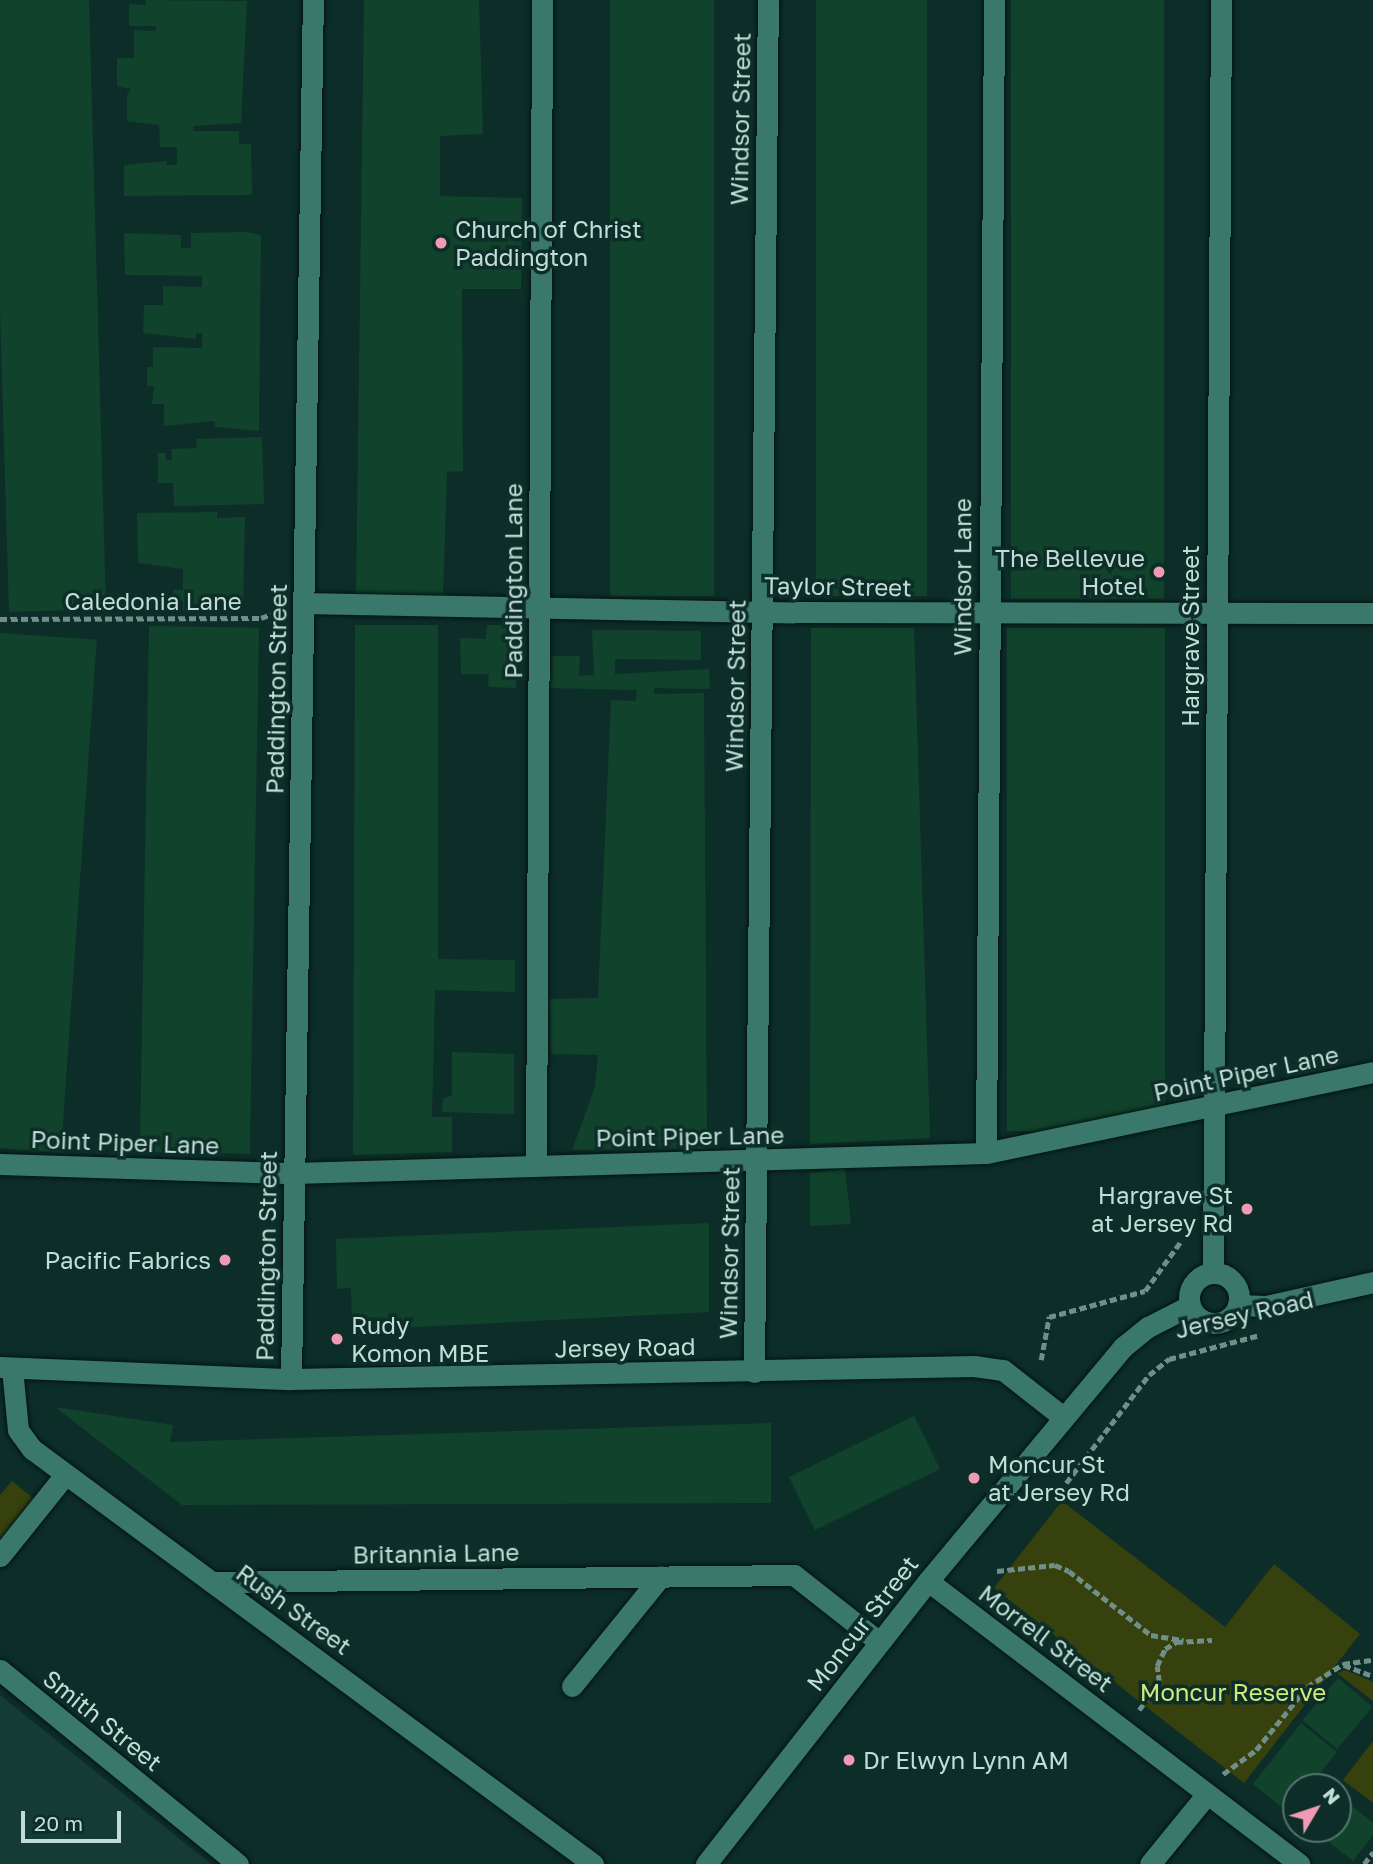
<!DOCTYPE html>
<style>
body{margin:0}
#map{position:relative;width:1373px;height:1864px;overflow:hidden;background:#0d2e28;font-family:"Golos Text",sans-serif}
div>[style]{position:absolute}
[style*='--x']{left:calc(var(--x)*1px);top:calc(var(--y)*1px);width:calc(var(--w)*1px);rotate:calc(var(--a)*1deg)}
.built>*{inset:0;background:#143b34}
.green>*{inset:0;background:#37410e}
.building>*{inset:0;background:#11422b;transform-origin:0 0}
.path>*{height:4.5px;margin-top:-2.25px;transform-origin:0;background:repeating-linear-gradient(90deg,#6f8f88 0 7px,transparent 0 10.5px)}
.roads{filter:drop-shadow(0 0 2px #031411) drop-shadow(0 0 2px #031411)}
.minor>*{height:21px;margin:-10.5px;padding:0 10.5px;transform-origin:10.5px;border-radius:10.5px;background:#3a786c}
.minor>.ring{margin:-10.5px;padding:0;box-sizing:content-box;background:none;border:21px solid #3a786c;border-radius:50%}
.dots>*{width:19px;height:19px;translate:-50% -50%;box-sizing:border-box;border:4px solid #0d2e28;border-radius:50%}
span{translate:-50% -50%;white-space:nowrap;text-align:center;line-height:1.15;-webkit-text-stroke:7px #0d2e28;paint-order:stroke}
.street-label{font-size:24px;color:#c0ded7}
.poi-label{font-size:24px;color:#c0ded7}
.left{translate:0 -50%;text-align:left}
.right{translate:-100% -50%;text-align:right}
.park-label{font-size:24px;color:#d1e97b}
.north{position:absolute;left:1282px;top:1773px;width:70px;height:70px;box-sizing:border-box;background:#0d2e28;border:2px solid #55746e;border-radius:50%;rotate:51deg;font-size:19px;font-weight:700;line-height:28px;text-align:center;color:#c0ded7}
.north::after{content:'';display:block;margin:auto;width:24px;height:32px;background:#f09ab5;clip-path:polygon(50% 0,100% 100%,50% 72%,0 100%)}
.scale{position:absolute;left:21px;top:1811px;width:100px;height:32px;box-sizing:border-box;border:4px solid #c0ded7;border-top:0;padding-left:9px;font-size:21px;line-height:24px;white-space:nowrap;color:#c0ded7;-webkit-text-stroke:5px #0d2e28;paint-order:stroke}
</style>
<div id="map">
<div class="built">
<i style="clip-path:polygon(0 1695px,211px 1864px,0 1864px)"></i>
</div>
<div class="green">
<i style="clip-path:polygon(12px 1481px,34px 1499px,0 1540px,0 1495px)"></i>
<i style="clip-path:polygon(1062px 1501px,1225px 1627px,1274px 1564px,1360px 1634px,1244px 1783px,994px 1588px)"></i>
<i style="clip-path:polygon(1346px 1670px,1373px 1682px,1373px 1701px,1337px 1673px)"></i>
<i style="clip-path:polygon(1373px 1741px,1373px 1803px,1343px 1780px)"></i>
</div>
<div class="building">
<i style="clip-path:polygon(0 0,89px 0,106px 609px,9px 612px,0 310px)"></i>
<i style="clip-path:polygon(146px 0,247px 1px,241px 123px,193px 126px,193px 131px,239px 131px,239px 144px,251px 144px,252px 195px,124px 196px,124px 165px,166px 161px,167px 165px,177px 165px,177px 147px,160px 147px,159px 125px,127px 121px,127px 95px,131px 89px,117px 86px,117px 58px,134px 58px,134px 30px,156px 31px,156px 26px,129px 26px,129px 4px,146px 5px)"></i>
<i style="clip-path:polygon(364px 0,479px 0,483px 134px,440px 136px,440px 196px,522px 198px,521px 289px,462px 289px,463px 471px,447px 472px,443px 595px,356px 594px)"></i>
<i style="left:610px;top:0;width:104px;height:596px"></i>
<i style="left:816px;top:0;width:111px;height:596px"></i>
<i style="left:1011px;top:0;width:153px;height:599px"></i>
<i style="clip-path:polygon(246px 232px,261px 235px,259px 431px,215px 427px,215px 421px,164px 426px,164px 404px,152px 404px,154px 386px,147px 386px,147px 367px,153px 367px,153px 347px,202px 348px,202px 333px,196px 333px,196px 339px,143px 333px,144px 305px,163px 305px,163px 286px,202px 287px,202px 276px,125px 275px,124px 233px,181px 235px,181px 248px,191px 248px,191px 233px)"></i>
<i style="clip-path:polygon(262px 437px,264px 504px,174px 506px,173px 483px,158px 483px,158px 453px,166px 453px,166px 460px,172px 460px,171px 449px,197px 448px,196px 439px)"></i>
<i style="clip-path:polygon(217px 512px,217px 518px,245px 517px,243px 610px,183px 611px,183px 601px,173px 601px,173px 590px,183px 590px,183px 569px,138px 563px,137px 513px)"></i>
<i style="clip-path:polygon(355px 625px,438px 625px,438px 959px,515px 960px,515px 992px,435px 990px,432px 1117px,452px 1117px,452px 1152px,353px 1155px)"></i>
<i style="clip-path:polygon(487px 625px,516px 625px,516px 688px,488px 687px,489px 674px,461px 674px,460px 638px,486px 639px)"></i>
<i style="left:149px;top:626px;width:110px;height:526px;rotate:1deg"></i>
<i style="clip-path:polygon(811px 628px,914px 628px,930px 1138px,810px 1144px)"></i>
<i style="left:1007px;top:628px;width:158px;height:503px"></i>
<i style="clip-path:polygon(592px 630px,701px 631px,701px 660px,615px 659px,615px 674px,709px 669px,710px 689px,654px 688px,654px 694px,704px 693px,707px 1149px,572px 1150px,595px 1087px,598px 1055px,551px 1054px,549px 999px,598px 998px,611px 700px,636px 701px,637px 690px,547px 688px,547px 656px,580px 656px,579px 676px,594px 675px)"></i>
<i style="left:0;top:633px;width:97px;height:514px;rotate:4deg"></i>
<i style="clip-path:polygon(452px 1052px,514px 1054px,514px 1114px,442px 1112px,443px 1099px,452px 1095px)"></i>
<i style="clip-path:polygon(845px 1168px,851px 1224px,810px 1226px,810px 1173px)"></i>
<i style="clip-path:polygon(709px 1223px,709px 1312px,377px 1329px,376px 1337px,361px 1338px,352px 1331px,351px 1288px,337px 1289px,336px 1239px)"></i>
<i style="clip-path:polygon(55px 1407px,173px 1425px,170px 1442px,771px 1423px,771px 1503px,182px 1505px)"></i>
<i style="left:914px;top:1416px;width:59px;height:139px;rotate:64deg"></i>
<i style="left:1338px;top:1678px;width:45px;height:55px;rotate:40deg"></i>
<i style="clip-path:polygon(1301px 1723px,1337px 1752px,1309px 1787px,1296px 1787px,1296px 1804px,1289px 1813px,1253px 1784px)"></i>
<i style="clip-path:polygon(1338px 1795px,1373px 1823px,1373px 1835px,1353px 1861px,1312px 1829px,1338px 1829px)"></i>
</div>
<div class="path">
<i style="--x:0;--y:619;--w:261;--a:-0.2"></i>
<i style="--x:261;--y:618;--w:18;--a:-19"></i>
<i style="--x:1041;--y:1360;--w:44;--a:-79.5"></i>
<i style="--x:1049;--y:1317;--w:99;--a:-15.2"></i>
<i style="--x:1145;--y:1291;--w:62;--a:-54.2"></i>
<i style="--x:1066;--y:1483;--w:136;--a:-52.5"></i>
<i style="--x:1149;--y:1375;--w:26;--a:-39"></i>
<i style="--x:1169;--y:1359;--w:94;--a:-14.8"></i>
<i style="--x:997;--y:1571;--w:58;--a:-5.9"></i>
<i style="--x:1055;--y:1565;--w:15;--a:23"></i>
<i style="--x:1069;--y:1571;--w:104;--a:38"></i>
<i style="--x:1151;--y:1635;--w:33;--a:9"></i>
<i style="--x:1344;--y:1665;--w:31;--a:21"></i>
<i style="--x:1139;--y:1710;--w:34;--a:-54"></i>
<i style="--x:1159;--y:1682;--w:16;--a:-97"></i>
<i style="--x:1157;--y:1666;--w:19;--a:-65"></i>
<i style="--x:1165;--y:1649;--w:13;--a:-32"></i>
<i style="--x:1176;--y:1642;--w:36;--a:-3"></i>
<i style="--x:1223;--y:1774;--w:41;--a:-36"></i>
<i style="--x:1256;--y:1750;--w:81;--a:-51"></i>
<i style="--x:1307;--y:1687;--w:43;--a:-32.6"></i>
<i style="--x:1343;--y:1664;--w:30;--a:-8"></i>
<i style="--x:1364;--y:1864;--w:15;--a:-53"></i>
</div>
<div class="roads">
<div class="minor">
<i style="--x:303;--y:603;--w:490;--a:1.1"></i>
<i style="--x:793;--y:612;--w:580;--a:0.1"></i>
<i style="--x:986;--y:1153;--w:1153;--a:-89.6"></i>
<i style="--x:536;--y:1163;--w:1163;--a:-89.7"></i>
<i style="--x:0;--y:1164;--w:294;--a:1.8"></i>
<i style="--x:294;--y:1173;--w:692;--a:-1.66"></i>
<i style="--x:986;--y:1153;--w:395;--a:-11.8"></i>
<i class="ring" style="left:1189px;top:1273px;width:29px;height:29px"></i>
<i style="--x:1213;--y:1273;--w:1273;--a:-89.64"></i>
<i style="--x:1238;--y:1305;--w:28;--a:2"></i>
<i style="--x:1266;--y:1306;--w:110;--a:-12.6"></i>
<i style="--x:0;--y:1367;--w:291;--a:2.4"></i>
<i style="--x:291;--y:1379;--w:683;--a:-1.09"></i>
<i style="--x:974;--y:1366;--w:29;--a:8"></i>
<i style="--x:1003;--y:1370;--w:76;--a:38.1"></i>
<i style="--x:12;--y:1368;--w:62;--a:84.5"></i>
<i style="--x:18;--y:1430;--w:24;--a:54"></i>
<i style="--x:32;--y:1449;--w:698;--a:36.49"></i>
<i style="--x:754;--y:1372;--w:1372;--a:-89.42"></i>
<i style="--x:291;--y:1379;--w:1379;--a:-89.09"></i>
<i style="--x:0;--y:1556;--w:102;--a:-51.3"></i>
<i style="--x:928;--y:1581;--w:467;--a:37.3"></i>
<i style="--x:212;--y:1582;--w:582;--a:-0.69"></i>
<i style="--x:794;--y:1575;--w:108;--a:38.2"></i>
<i style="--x:0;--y:1670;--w:307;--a:39.2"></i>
<i style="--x:572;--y:1686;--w:141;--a:-51"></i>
<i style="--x:706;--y:1864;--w:360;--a:-51.9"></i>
<i style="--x:928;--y:1581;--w:305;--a:-50.2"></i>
<i style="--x:1123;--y:1347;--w:32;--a:-39"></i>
<i style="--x:1148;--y:1327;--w:46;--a:-27.1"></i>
<i style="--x:1150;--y:1864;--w:90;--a:-50.8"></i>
</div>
</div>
<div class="dots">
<i style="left:441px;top:243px;background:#f09ab5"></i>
<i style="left:1159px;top:572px;background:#f09ab5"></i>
<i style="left:1247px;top:1209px;background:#f09ab5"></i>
<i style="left:225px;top:1260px;background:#f09ab5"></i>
<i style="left:337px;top:1339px;background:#f09ab5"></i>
<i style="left:974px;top:1478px;background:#f09ab5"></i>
<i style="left:849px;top:1760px;background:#f09ab5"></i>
</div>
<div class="street-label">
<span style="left:740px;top:119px;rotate:-89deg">Windsor Street</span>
<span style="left:962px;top:577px;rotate:-90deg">Windsor Lane</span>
<span style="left:513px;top:581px;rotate:-90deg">Paddington Lane</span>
<span style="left:838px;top:586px;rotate:1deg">Taylor Street</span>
<span style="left:153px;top:601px">Caledonia Lane</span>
<span style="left:1190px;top:636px;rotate:-90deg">Hargrave Street</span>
<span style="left:735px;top:686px;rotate:-89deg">Windsor Street</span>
<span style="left:276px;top:689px;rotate:-89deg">Paddington Street</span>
<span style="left:1246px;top:1073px;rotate:-12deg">Point Piper Lane</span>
<span style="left:690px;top:1136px;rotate:-1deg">Point Piper Lane</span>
<span style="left:125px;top:1142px;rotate:2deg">Point Piper Lane</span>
<span style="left:729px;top:1253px;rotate:-89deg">Windsor Street</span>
<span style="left:266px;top:1256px;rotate:-89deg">Paddington Street</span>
<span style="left:1244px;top:1314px;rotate:-13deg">Jersey Road</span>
<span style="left:625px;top:1347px;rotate:-1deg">Jersey Road</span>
<span style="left:436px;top:1553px;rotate:-1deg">Britannia Lane</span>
<span style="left:294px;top:1609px;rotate:36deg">Rush Street</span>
<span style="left:862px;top:1623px;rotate:-52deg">Moncur Street</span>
<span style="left:1046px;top:1638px;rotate:37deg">Morrell Street</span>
<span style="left:103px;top:1720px;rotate:39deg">Smith Street</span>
</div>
<div class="poi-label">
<span class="left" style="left:455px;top:243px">Church of Christ<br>Paddington</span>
<span class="right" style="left:1145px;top:572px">The Bellevue<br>Hotel</span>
<span class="right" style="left:1233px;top:1209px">Hargrave St<br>at Jersey Rd</span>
<span class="right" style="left:211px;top:1260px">Pacific Fabrics</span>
<span class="left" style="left:351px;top:1339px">Rudy<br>Komon MBE</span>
<span class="left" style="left:988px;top:1478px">Moncur St<br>at Jersey Rd</span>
<span class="left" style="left:863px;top:1760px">Dr Elwyn Lynn AM</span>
</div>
<div class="park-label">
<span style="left:1233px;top:1692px">Moncur Reserve</span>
</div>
<div class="north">N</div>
<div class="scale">20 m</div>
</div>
